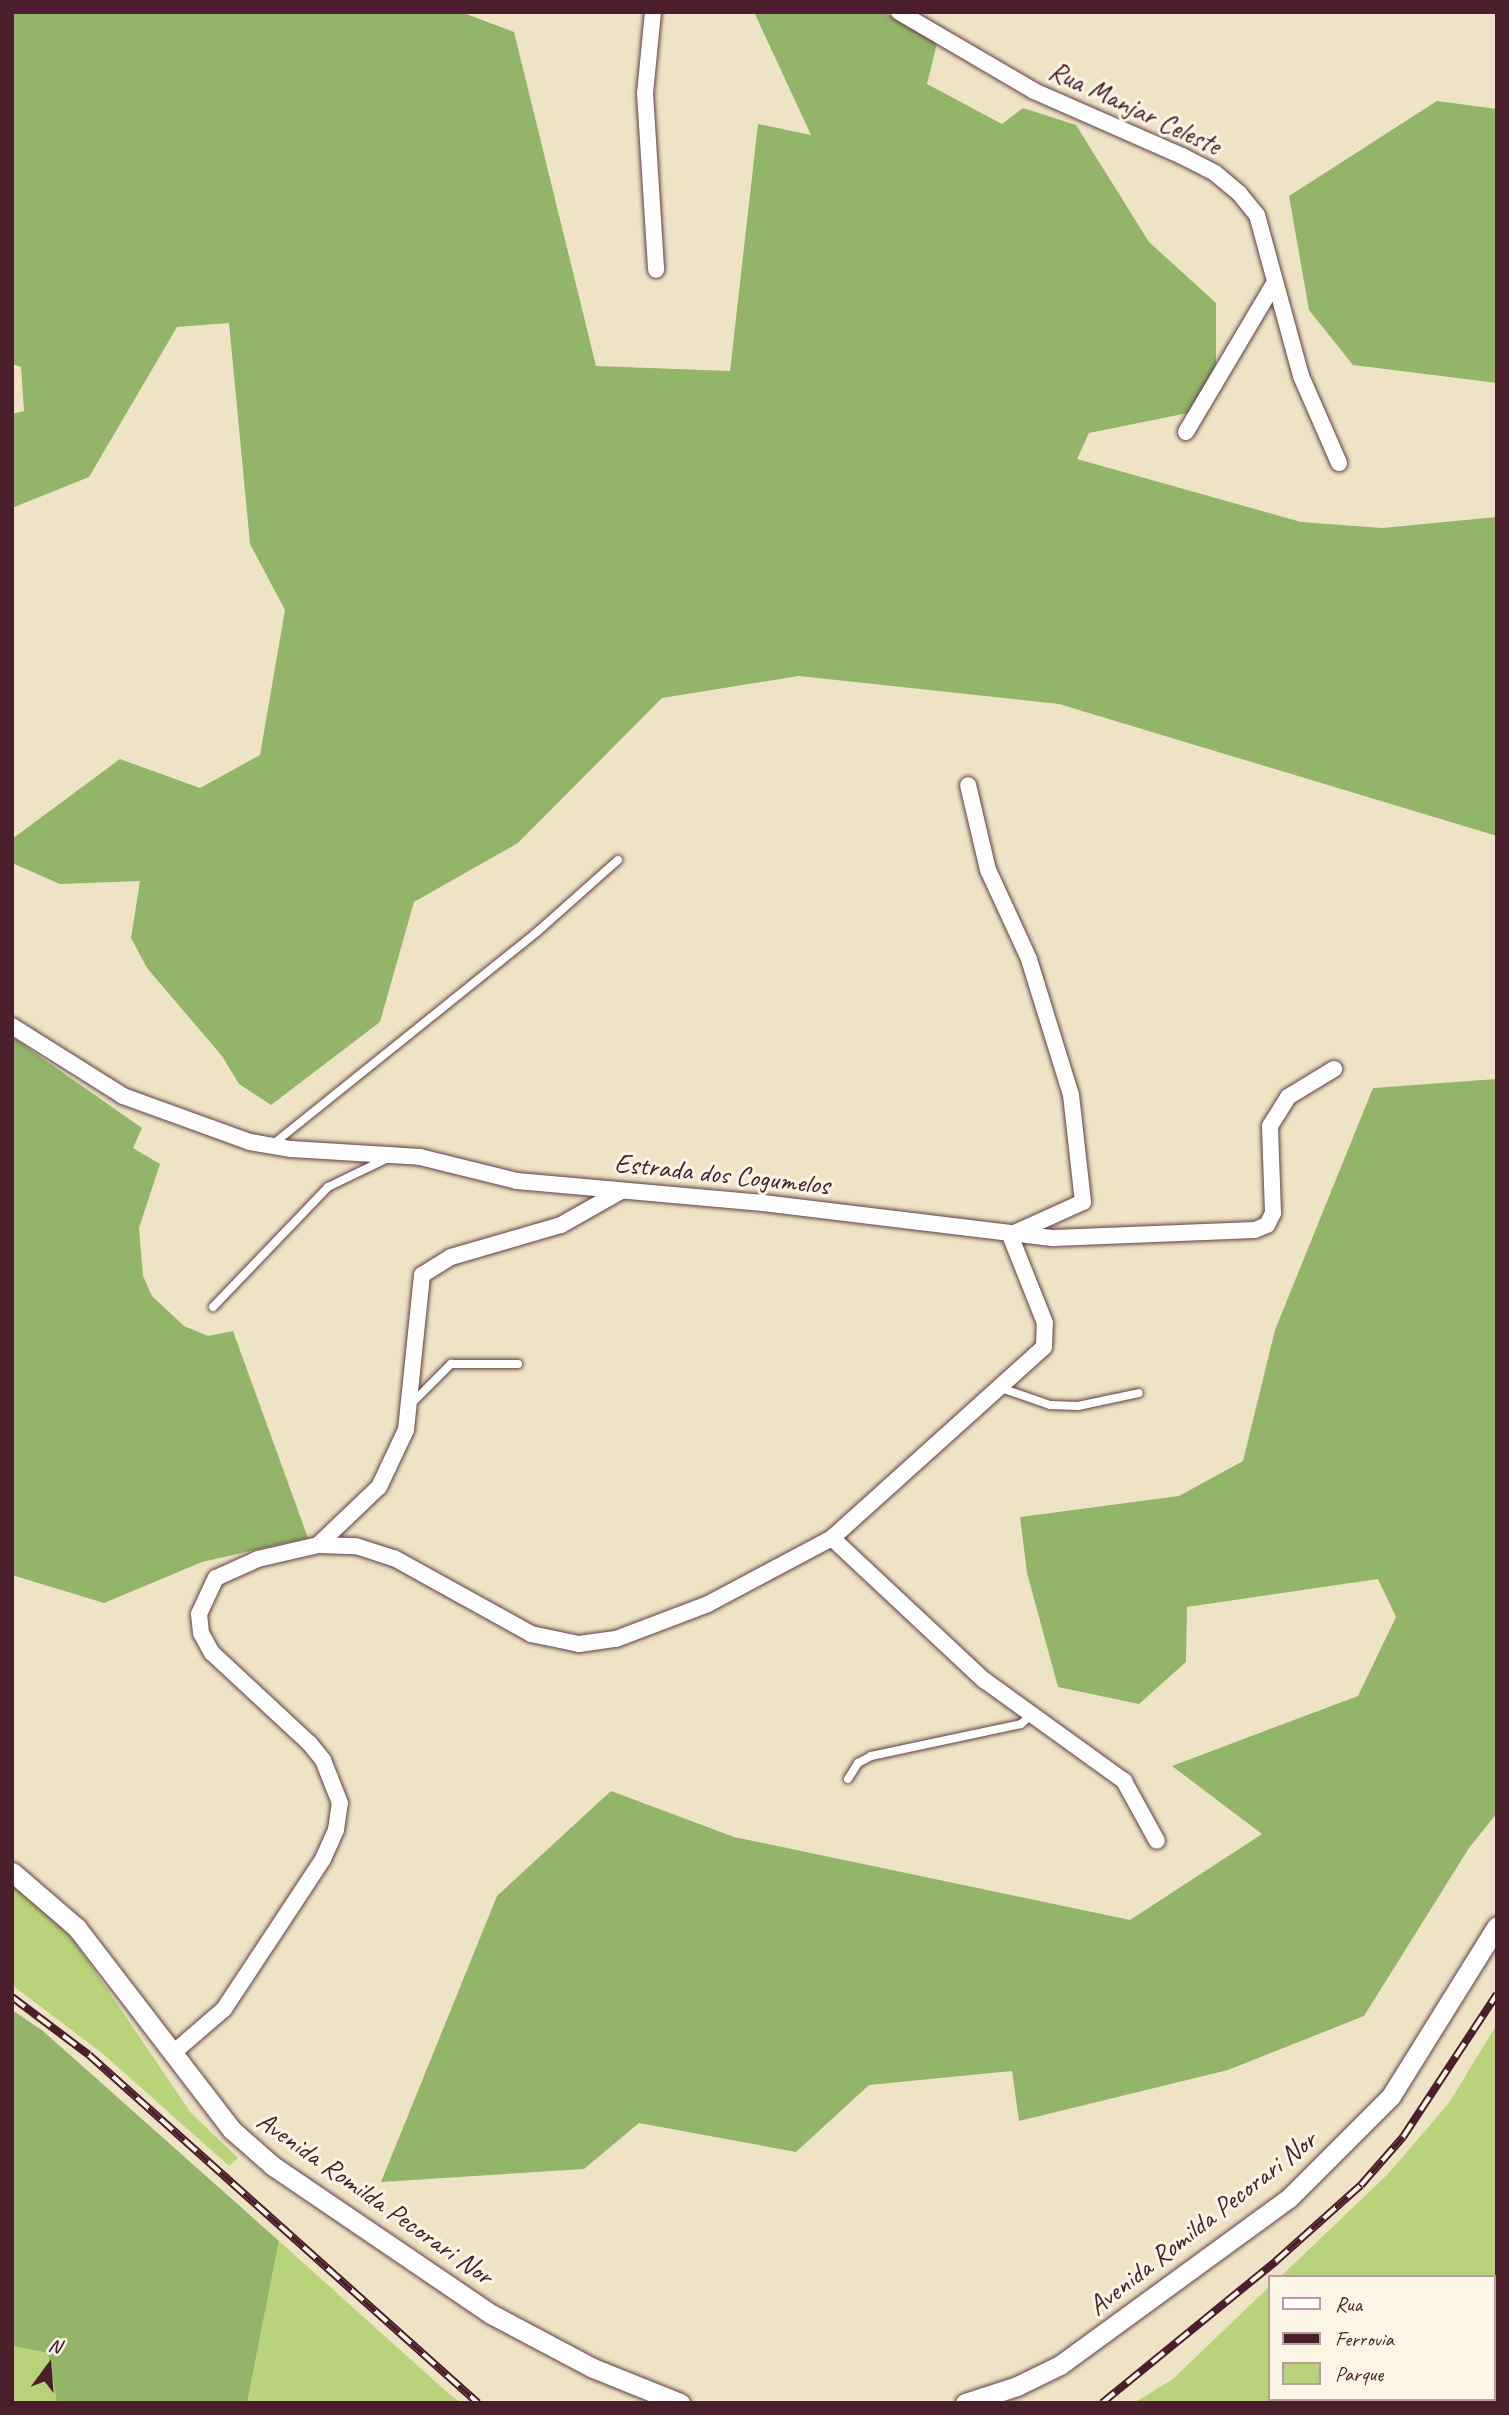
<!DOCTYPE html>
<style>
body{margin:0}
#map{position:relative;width:1509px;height:2415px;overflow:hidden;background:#eee4c5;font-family:Caveat,sans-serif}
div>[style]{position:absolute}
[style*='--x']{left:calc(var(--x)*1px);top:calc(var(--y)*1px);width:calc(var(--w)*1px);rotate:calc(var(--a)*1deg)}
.green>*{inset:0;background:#b8d379}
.forest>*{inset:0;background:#92b569}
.roads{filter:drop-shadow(0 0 2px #633d42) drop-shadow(0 0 2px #633d42)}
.service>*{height:8px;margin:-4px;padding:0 4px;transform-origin:4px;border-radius:4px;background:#fff}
.minor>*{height:16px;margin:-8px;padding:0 8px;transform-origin:8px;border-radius:8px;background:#fff}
.tertiary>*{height:19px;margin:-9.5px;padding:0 9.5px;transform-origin:9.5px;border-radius:9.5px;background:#fff}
.rail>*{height:8px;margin-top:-4px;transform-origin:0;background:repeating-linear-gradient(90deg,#fcf5e5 0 16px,#4a1f2b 0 32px);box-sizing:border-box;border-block:2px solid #4a1f2b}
span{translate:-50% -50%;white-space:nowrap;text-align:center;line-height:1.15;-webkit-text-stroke:6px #fcf5e5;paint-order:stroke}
.street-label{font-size:28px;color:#4a1f2b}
.frame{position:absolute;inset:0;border:14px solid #4a1f2b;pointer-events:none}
.legend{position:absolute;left:1268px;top:2275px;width:228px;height:126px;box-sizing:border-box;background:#fcf5e5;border:2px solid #b59f9b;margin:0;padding:9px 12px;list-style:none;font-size:21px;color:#4a1f2b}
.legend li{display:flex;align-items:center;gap:14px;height:35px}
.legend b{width:35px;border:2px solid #b59f9b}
.north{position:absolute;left:14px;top:2331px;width:70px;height:70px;-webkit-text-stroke:5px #fcf5e5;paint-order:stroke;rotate:16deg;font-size:19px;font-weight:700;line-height:28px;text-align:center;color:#4a1f2b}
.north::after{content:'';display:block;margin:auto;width:24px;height:32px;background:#4a1f2b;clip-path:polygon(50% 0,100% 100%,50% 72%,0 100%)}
</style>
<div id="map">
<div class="green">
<i style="clip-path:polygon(12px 1884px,46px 1910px,75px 1942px,191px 2113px,238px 2158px,229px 2166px,102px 2053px,12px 1985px)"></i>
<i style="clip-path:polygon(1497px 2024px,1497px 2403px,1134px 2403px,1173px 2379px,1269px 2287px,1269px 2399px,1493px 2399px,1493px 2277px,1280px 2277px,1387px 2175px,1449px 2103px)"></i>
<i style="clip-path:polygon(279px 2241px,448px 2393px,461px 2403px,247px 2403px)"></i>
<i style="clip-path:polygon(12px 2346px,48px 2353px,57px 2403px,12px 2403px)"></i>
</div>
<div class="forest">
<i style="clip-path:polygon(12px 12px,461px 12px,514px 32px,596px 366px,730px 371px,758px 124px,811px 135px,754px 12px,883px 12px,938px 39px,927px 84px,1002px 124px,1023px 108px,1076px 125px,1149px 242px,1216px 303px,1216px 373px,1188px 413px,1089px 433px,1077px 459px,1301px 522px,1382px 528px,1497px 517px,1497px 836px,1059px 704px,799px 676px,662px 698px,518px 843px,414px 902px,380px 1022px,271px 1105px,239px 1084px,222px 1056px,147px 968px,131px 938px,140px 881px,60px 884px,12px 863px,12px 839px,120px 759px,200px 788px,260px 755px,285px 610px,250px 544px,229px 323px,177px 327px,89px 477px,12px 508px,12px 414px,24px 411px,21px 367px,12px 364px)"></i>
<i style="clip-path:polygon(1437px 101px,1497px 109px,1497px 383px,1353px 365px,1309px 310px,1289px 196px)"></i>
<i style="clip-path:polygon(12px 1037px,142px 1128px,133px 1148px,160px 1164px,139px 1228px,143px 1276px,152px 1296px,184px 1326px,208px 1336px,233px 1331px,308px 1538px,202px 1562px,104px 1603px,12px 1575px)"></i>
<i style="clip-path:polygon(1497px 1079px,1497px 1813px,1469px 1848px,1364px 2016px,1228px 2070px,1019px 2121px,1012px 2071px,869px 2085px,796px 2152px,639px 2123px,584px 2169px,381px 2182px,497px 1896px,611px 1791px,734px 1837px,1130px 1920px,1262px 1834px,1172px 1766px,1358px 1696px,1396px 1617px,1378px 1579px,1187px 1607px,1186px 1662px,1139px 1704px,1058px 1687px,1027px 1573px,1020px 1517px,1179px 1496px,1243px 1461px,1275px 1330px,1373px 1088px)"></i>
<i style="clip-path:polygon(12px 2010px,43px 2031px,279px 2241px,247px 2403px,57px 2403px,48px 2353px,12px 2346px)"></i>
</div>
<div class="roads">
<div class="service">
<i style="--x:272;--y:1145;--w:341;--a:-38.8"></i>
<i style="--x:538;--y:931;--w:107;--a:-41.6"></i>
<i style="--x:213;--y:1307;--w:166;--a:-46.2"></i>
<i style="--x:328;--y:1187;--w:67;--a:-25.8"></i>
<i style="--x:1001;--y:1388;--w:52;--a:19.1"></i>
<i style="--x:1050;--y:1405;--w:28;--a:2"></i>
<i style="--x:1078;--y:1406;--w:62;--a:-12"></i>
<i style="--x:411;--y:1404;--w:57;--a:-45"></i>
<i style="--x:451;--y:1364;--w:67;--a:0"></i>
<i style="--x:848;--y:1779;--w:19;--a:-58"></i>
<i style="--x:858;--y:1763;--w:15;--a:-28"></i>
<i style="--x:871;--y:1756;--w:153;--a:-12"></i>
<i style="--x:1021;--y:1724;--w:15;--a:-42"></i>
</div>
<div class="minor">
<i style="--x:653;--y:12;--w:81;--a:95.6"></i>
<i style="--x:645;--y:93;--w:177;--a:86.4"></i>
<i style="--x:899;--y:12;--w:156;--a:30.3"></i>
<i style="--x:1034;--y:91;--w:162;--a:23.7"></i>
<i style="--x:1182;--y:156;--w:37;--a:27"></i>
<i style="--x:1215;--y:173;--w:31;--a:40"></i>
<i style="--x:1239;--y:193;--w:28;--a:51"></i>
<i style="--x:1257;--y:215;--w:167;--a:74.7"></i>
<i style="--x:1301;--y:376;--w:95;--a:66.4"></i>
<i style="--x:1186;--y:432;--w:174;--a:-59.3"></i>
<i style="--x:12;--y:1026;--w:131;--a:32.2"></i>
<i style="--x:123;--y:1096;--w:135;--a:19.9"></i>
<i style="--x:250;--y:1142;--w:42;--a:9.7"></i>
<i style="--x:291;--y:1149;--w:129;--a:3.5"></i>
<i style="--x:420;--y:1157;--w:100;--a:13.9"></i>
<i style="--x:517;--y:1181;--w:247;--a:5.1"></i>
<i style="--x:763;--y:1203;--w:293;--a:6.9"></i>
<i style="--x:1054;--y:1238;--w:201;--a:-2.3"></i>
<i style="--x:1255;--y:1230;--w:13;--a:-23"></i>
<i style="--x:1267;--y:1225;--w:13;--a:-63"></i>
<i style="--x:1273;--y:1213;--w:87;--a:-92"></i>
<i style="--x:1270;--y:1126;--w:34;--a:-58"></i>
<i style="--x:1288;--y:1097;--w:54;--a:-31.3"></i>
<i style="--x:832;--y:1538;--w:208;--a:43.1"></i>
<i style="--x:984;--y:1680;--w:173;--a:35.8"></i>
<i style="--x:1124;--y:1781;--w:68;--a:61.2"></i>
<i style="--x:318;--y:1545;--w:84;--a:-43.6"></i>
<i style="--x:379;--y:1487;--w:63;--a:-64.7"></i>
<i style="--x:406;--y:1430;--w:156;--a:-84.1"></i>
<i style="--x:422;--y:1275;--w:34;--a:-32"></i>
<i style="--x:451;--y:1257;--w:115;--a:-16.2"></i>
<i style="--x:561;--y:1225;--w:69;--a:-29.5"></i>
<i style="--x:173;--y:2053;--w:67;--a:-40.8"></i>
<i style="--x:224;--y:2009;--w:78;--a:-56.5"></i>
<i style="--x:267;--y:1944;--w:102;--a:-56.6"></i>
<i style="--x:323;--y:1859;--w:32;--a:-66"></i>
<i style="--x:336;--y:1830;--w:27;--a:-82"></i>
<i style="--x:340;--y:1803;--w:46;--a:-111.6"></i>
<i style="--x:323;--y:1760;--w:22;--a:-129"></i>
<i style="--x:309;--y:1743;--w:132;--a:-137.1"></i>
<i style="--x:212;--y:1653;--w:23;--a:-119"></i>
<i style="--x:201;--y:1633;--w:19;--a:-96"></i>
<i style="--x:199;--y:1614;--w:40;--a:-65"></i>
<i style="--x:216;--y:1578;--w:46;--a:-24.3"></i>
<i style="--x:258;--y:1559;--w:62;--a:-13.1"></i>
<i style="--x:318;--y:1545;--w:38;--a:2"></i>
<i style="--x:356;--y:1546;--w:40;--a:18"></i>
<i style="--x:394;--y:1558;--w:157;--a:29"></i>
<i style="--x:531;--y:1634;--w:49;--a:11.8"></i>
<i style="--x:579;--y:1644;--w:37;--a:-8"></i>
<i style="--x:616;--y:1639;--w:98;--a:-20.8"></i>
<i style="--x:708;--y:1604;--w:140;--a:-28"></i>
<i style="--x:832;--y:1538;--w:285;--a:-42"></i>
<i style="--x:1044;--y:1347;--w:24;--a:-88"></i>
<i style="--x:1045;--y:1323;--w:95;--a:-111.7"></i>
<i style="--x:1010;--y:1235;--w:80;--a:-24.3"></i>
<i style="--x:1083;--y:1202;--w:108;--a:-96.4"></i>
<i style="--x:1071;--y:1095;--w:142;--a:-107.2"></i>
<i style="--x:1029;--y:959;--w:98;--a:-114.7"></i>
<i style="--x:988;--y:870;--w:87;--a:-103.2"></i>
</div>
<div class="tertiary">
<i style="--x:12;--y:1872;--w:86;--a:40.7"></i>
<i style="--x:77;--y:1928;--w:255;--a:52.5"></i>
<i style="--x:232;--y:2130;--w:55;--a:41.3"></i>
<i style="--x:273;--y:2166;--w:263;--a:34.2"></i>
<i style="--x:491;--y:2314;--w:115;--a:27.9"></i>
<i style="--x:593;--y:2368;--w:94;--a:21.9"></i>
<i style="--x:965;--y:2403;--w:55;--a:-18.1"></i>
<i style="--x:1017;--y:2386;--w:48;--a:-26"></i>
<i style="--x:1060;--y:2365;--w:283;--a:-36.1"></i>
<i style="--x:1289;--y:2198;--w:144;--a:-45"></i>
<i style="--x:1391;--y:2096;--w:200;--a:-58.1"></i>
</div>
</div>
<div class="rail">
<i style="--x:12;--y:1997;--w:96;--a:37"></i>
<i style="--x:89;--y:2055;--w:522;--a:41.82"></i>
<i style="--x:1102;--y:2403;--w:225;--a:-39.2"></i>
<i style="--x:1276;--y:2261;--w:114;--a:-41.8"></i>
<i style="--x:1361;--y:2185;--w:64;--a:-48.8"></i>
<i style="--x:1403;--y:2137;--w:171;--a:-56.7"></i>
</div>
<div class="street-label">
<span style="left:1135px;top:108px;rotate:25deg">Rua Manjar Celeste</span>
<span style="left:722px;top:1174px;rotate:6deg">Estrada dos Cogumelos</span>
<span style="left:375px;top:2198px;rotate:35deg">Avenida Romilda Pecorari Nor</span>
<span style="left:1202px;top:2223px;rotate:-38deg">Avenida Romilda Pecorari Nor</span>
</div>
<div class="frame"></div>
<ul class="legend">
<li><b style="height:9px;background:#fff"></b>Rua</li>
<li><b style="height:9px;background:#4a1f2b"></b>Ferrovia</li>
<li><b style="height:19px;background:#b8d379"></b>Parque</li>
</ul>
<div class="north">N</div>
</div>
